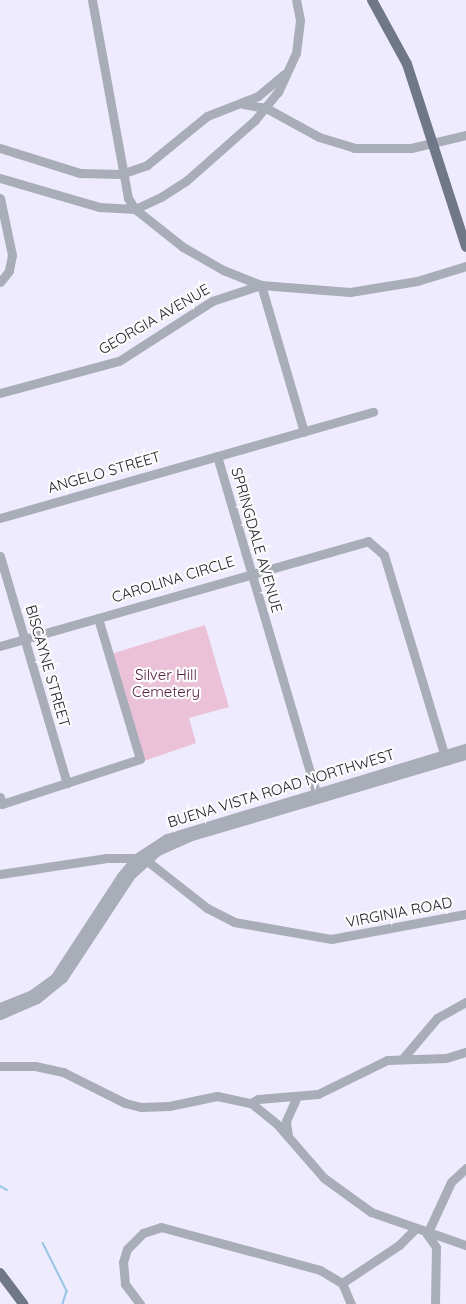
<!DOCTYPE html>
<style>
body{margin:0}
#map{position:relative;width:466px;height:1304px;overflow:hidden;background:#eeebfe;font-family:Quicksand,sans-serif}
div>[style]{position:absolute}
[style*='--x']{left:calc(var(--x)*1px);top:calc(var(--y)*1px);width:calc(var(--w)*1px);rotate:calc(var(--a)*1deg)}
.green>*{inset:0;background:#ebc1d8}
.stream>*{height:1.5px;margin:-0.75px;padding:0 0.75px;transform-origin:0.75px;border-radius:0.75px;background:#97c3e4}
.minor>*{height:9px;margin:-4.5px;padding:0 4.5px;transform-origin:4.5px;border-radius:4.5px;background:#a9adb7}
.major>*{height:10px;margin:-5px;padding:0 5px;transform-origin:5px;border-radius:5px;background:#707788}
span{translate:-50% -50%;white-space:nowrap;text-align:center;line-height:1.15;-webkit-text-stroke:4.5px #fbfbfb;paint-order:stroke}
.street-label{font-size:15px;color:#222029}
.park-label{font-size:15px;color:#571e43}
</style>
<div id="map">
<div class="green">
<i style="clip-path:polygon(205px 625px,229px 707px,189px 718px,196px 743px,144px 761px,111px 654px)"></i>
</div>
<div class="stream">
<i style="--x:0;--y:1186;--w:8;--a:30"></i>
<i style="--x:43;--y:1243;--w:54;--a:63.4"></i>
<i style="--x:67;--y:1291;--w:14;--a:107"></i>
</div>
<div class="minor">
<i style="--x:92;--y:0;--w:201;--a:79.7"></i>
<i style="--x:128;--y:198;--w:13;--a:58"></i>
<i style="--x:135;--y:209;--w:61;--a:38.4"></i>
<i style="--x:183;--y:247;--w:46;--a:29.9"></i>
<i style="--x:223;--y:270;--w:41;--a:21.5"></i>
<i style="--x:261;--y:285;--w:153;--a:73.7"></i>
<i style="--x:243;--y:104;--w:23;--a:10"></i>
<i style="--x:266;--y:108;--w:60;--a:28.7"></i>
<i style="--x:319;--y:137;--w:37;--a:17"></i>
<i style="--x:354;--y:148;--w:57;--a:0"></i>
<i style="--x:411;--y:148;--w:57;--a:-13.3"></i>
<i style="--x:0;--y:148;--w:84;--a:17.4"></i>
<i style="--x:80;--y:173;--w:41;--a:1.4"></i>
<i style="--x:121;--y:174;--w:28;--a:-19"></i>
<i style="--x:147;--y:165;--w:77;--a:-39.2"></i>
<i style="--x:207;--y:116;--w:55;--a:-21.4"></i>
<i style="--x:258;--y:96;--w:34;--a:-40"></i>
<i style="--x:0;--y:178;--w:103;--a:16.3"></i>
<i style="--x:99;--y:207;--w:36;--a:3"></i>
<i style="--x:135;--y:209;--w:29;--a:-25"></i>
<i style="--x:161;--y:197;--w:30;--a:-33"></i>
<i style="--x:186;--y:181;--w:92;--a:-41.5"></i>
<i style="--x:255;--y:120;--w:36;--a:-51"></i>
<i style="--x:278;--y:92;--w:43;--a:-65.2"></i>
<i style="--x:296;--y:53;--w:33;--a:-83"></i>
<i style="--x:300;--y:20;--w:20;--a:-101"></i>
<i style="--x:0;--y:198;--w:58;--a:78.1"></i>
<i style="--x:12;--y:255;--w:16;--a:101"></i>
<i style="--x:9;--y:271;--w:14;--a:129"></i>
<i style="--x:0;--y:393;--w:123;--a:-15.1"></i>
<i style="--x:119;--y:361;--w:111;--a:-32.8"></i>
<i style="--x:212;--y:301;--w:52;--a:-18.1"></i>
<i style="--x:261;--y:285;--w:89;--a:4.5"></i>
<i style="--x:350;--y:292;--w:68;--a:-9.3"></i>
<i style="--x:417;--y:281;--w:51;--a:-17"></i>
<i style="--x:217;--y:456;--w:354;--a:73.6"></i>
<i style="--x:0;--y:518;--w:388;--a:-15.9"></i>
<i style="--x:0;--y:556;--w:237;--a:73.6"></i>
<i style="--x:0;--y:646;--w:383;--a:-15.9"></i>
<i style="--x:368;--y:541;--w:21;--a:41"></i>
<i style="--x:384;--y:555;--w:215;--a:73.2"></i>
<i style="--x:0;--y:797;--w:7;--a:74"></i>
<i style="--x:2;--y:804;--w:145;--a:-18.1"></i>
<i style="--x:140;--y:759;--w:147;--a:-106.6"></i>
<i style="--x:0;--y:874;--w:108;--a:-8.5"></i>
<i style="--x:107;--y:858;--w:29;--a:0"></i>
<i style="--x:136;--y:858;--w:10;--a:11"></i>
<i style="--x:146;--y:860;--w:78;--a:38.2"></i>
<i style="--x:207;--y:908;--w:30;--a:27"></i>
<i style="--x:234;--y:922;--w:98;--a:9.9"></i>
<i style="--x:331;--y:939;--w:137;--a:-10.5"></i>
<i style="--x:0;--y:1007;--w:35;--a:-22"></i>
<i style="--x:32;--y:994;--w:29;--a:-36"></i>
<i style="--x:55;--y:977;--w:121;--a:-56.8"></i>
<i style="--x:121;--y:876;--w:23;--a:-50"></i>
<i style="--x:136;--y:858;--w:37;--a:-33"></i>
<i style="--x:167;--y:838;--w:312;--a:-16.8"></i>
<i style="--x:0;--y:1015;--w:40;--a:-23.4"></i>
<i style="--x:37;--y:999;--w:33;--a:-39"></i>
<i style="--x:63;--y:978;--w:123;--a:-56.6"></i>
<i style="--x:131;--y:875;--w:36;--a:-42"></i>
<i style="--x:158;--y:851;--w:37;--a:-24"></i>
<i style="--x:192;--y:836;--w:286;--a:-16.5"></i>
<i style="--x:404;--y:1057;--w:51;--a:-49.8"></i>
<i style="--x:437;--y:1018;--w:33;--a:-29"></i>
<i style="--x:0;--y:1066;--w:35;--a:0"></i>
<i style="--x:35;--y:1066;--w:29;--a:12"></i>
<i style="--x:63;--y:1072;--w:69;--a:26.6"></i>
<i style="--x:125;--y:1103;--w:16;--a:14"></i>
<i style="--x:141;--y:1107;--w:28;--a:-2"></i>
<i style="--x:169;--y:1106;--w:49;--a:-11.8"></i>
<i style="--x:217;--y:1096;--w:35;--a:12"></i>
<i style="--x:251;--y:1103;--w:33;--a:39"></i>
<i style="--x:277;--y:1124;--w:72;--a:49"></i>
<i style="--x:324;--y:1178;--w:58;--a:35.9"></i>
<i style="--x:371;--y:1212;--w:101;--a:19.2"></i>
<i style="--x:251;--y:1103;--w:8;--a:-30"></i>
<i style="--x:258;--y:1099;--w:60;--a:-4.8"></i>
<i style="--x:318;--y:1094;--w:77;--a:-26.2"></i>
<i style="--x:387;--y:1060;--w:59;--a:-1.9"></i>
<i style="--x:446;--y:1058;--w:21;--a:-17"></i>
<i style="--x:288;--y:1136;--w:15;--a:-98"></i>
<i style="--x:286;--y:1121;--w:27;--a:-66"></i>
<i style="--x:342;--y:1283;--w:69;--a:-33.7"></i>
<i style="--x:399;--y:1245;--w:23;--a:-45"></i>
<i style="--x:140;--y:1304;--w:25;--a:-127"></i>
<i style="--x:125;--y:1284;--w:22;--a:-95"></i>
<i style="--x:123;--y:1262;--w:14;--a:-73"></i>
<i style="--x:127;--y:1249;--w:23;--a:-45"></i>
<i style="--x:143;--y:1233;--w:19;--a:-18"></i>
<i style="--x:161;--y:1227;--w:165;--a:15.1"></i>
<i style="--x:320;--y:1270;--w:26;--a:31"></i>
<i style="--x:342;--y:1283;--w:23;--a:67"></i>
<i style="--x:435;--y:1304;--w:57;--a:-89"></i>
<i style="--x:436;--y:1247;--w:16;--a:-125"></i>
<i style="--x:427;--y:1234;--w:57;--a:-65.2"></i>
<i style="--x:451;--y:1182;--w:21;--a:-43"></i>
</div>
<div class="major">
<i style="--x:372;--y:0;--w:73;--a:61.3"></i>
<i style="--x:407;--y:64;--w:192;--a:72.1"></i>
<i style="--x:0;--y:1273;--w:39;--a:53"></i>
</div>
<div class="street-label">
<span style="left:154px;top:319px;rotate:-30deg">GEORGIA AVENUE</span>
<span style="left:104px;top:472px;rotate:-16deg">ANGELO STREET</span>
<span style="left:257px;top:540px;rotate:74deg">SPRINGDALE AVENUE</span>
<span style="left:173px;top:579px;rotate:-17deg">CAROLINA CIRCLE</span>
<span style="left:48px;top:666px;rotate:74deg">BISCAYNE STREET</span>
<span style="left:281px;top:788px;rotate:-17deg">BUENA VISTA ROAD NORTHWEST</span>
<span style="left:399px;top:912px;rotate:-11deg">VIRGINIA ROAD</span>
</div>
<div class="park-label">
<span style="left:166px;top:683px">Silver Hill<br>Cemetery</span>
</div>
</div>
